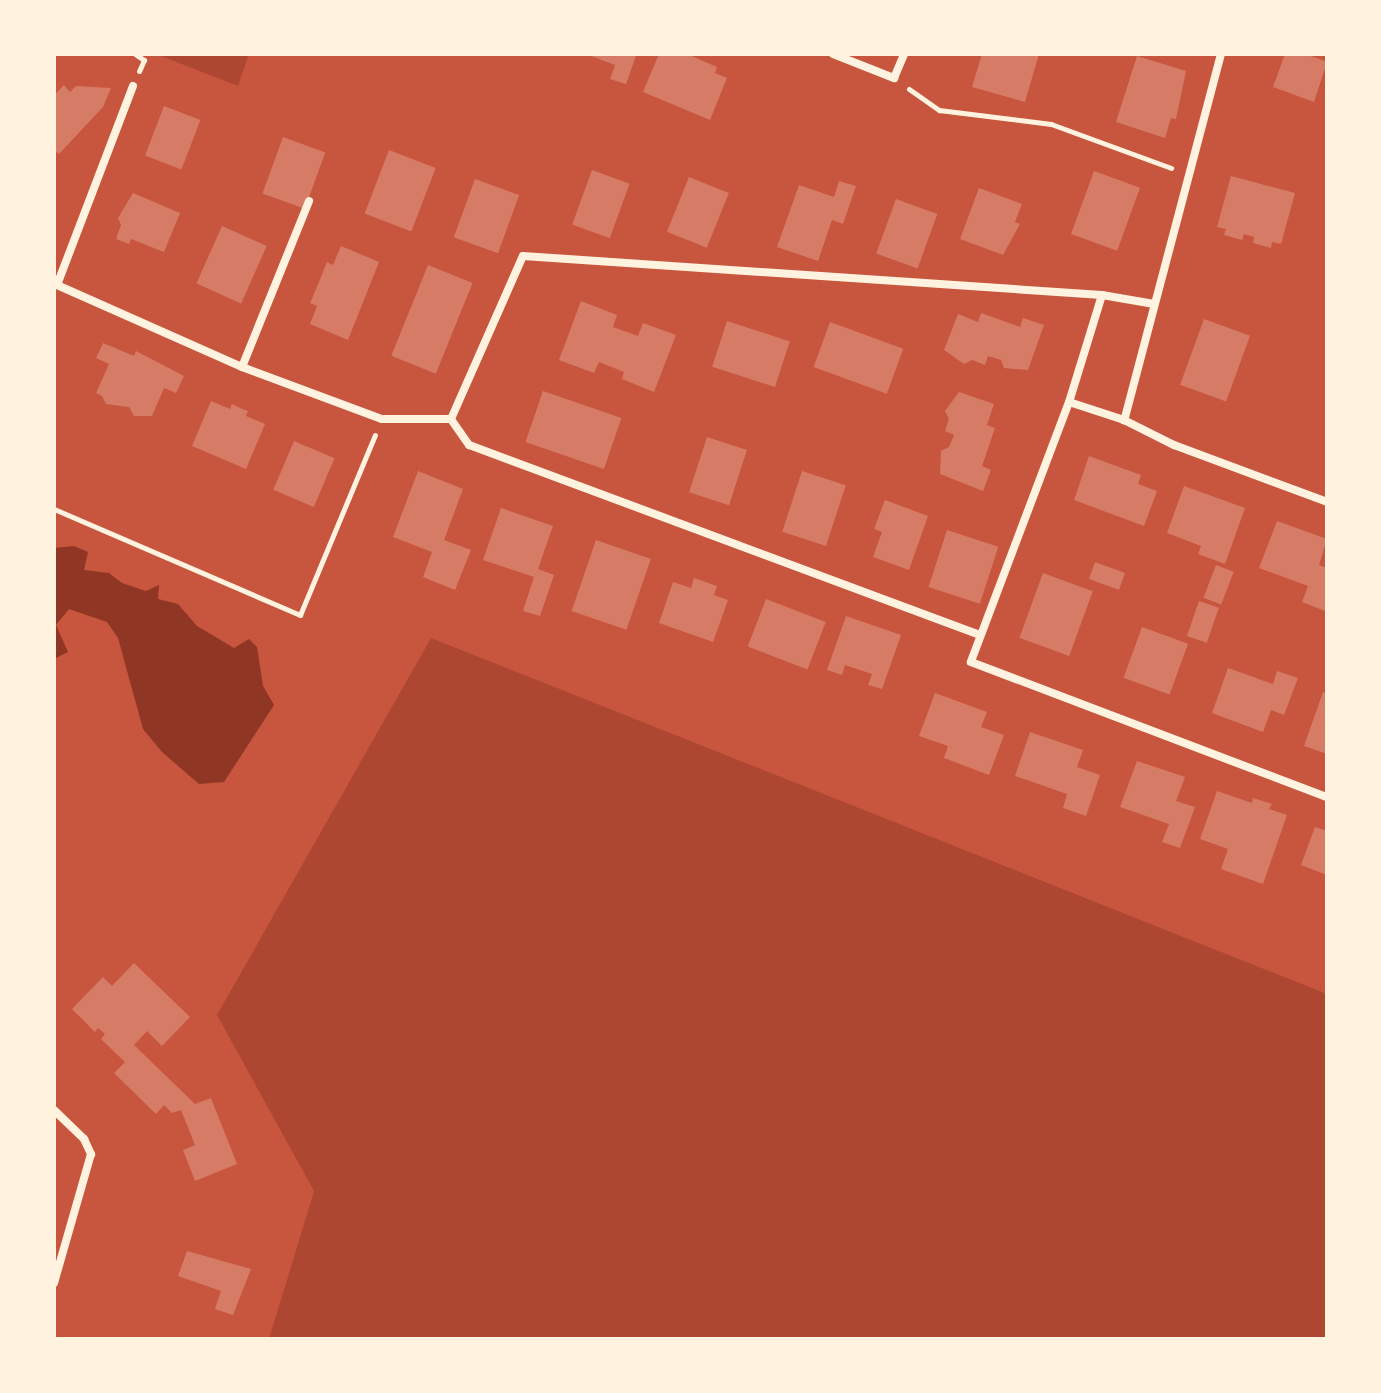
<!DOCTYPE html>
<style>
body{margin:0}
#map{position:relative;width:1381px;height:1393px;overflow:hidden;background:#c8553d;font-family:"Archivo Narrow",sans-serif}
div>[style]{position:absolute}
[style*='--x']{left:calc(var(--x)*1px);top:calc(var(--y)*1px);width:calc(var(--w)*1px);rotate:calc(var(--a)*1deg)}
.green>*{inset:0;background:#ae4732}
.water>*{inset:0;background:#8f3625}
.building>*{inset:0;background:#d67c66;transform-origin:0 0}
.path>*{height:5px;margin:-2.5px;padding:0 2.5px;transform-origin:2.5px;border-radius:2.5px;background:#fff3e0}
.minor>*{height:8px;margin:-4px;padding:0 4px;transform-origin:4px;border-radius:4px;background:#fff3e0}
span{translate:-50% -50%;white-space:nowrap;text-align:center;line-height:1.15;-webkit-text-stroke:6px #fff3e0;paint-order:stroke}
.frame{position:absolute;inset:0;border:56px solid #fff3e0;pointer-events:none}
</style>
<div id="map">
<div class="green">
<i style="clip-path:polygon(156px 54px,249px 54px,238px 86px)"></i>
<i style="clip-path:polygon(431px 638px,1327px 994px,1327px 1339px,269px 1339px,314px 1191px,217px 1015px)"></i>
</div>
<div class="water">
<i style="clip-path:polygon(74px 546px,88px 552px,84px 570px,109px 573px,122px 583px,146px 591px,159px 585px,158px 599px,178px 604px,197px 626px,234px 648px,249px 639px,257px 647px,263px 686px,274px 705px,224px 782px,199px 784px,162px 752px,143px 729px,118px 638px,107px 622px,69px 609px,56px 625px,68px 652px,54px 659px,54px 548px)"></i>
</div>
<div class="building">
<i style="clip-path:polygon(586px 54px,636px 56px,626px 84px,610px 79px,615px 65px)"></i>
<i style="clip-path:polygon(659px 54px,687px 54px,717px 67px,715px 73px,727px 78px,710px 120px,643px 92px)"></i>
<i style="clip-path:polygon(982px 54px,1039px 54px,1025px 102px,972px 87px)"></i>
<i style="clip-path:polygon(1285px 54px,1306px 54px,1327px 62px,1314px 102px,1273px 87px)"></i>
<i style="clip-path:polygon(1137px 56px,1186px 71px,1176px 119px,1171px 118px,1165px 138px,1116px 122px)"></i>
<i style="clip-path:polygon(64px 85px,70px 92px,76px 86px,111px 88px,103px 107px,59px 154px,54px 150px,54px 95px)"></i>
<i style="left:164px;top:106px;width:39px;height:53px;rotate:21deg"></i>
<i style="left:283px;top:137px;width:45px;height:60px;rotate:20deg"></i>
<i style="left:389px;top:150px;width:50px;height:68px;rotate:21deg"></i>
<i style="left:592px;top:170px;width:40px;height:58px;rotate:20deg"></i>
<i style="left:1094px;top:171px;width:49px;height:67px;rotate:20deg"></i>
<i style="clip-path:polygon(1231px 176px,1295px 193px,1281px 244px,1272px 242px,1271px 248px,1253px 243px,1254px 237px,1244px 234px,1242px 240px,1224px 235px,1226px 229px,1217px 227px)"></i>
<i style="left:689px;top:177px;width:43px;height:59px;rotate:22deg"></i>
<i style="left:475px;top:179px;width:47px;height:62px;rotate:20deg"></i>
<i style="clip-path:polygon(839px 181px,856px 186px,843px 224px,832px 220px,818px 261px,777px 247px,799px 185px,834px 197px)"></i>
<i style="clip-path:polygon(979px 188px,1022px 204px,1015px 222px,1020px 224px,1003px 255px,960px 239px)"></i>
<i style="clip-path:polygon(133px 193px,180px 213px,164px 252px,131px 239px,129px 244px,116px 239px,121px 225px,118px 218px)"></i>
<i style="left:896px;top:199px;width:44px;height:58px;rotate:20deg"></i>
<i style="left:222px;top:226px;width:49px;height:63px;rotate:24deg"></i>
<i style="clip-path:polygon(341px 246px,379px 262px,348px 340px,310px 324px,317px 306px,310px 303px,319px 282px,327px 262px,333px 265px)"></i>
<i style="left:428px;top:265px;width:48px;height:98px;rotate:22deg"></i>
<i style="clip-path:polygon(581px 301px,617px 315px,613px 327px,638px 336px,643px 323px,676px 335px,654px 392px,622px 379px,624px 372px,599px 362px,594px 373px,559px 360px)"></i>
<i style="clip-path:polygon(981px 313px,1020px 327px,1023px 318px,1044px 325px,1028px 370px,1004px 368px,1001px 360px,988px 356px,985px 365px,972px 360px,964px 364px,944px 350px,958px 314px,978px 322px)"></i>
<i style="left:1204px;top:319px;width:49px;height:70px;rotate:20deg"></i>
<i style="left:727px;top:321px;width:66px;height:48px;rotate:18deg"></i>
<i style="left:830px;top:322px;width:78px;height:48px;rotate:20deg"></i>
<i style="clip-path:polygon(103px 343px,134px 356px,136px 351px,184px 376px,176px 393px,164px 388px,152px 416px,134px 416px,129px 407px,106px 404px,102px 396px,96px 393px,109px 364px,96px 358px)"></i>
<i style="left:543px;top:391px;width:83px;height:54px;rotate:19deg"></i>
<i style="clip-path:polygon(959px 392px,994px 404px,987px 425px,995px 428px,982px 466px,991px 470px,983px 491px,940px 474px,941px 451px,949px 447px,954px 435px,945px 431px,949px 419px,945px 411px)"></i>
<i style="clip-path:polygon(211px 401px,230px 409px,232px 404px,240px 408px,248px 411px,246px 416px,265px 424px,246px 469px,192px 446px)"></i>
<i style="left:707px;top:437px;width:42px;height:58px;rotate:18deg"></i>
<i style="left:294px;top:441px;width:44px;height:53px;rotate:23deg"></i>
<i style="clip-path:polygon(1089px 456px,1141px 475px,1138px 484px,1157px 491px,1144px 526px,1074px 500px)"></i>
<i style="clip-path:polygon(418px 471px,463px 489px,444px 540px,471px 550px,455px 590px,423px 577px,432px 552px,393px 537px)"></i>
<i style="left:802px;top:471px;width:46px;height:64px;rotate:18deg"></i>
<i style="clip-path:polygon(1184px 486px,1245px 508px,1225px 564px,1198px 554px,1201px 546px,1167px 533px)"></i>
<i style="clip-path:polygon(885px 500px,928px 516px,909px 570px,873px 557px,882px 532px,874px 529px)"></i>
<i style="clip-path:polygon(501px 508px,553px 526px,538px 569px,554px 575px,540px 616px,523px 611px,534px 577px,483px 560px)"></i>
<i style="clip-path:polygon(1277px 521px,1327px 539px,1319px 565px,1327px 568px,1325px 611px,1302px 602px,1308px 586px,1259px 568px)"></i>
<i style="left:947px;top:530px;width:54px;height:60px;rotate:18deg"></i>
<i style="left:596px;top:540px;width:58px;height:75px;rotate:19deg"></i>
<i style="left:1095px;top:562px;width:32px;height:18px;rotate:20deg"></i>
<i style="left:1216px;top:565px;width:19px;height:35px;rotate:21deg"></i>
<i style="left:1043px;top:573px;width:53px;height:69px;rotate:20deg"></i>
<i style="clip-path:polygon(694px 578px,717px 586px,714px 595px,728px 600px,713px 642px,659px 623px,673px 582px,691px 588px)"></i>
<i style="left:766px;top:599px;width:64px;height:51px;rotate:21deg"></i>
<i style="left:1199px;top:601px;width:21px;height:37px;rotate:19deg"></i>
<i style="clip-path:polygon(846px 616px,901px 635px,882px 689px,868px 685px,872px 674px,845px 665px,842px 675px,827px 670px)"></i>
<i style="left:1142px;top:627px;width:49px;height:54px;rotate:20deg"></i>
<i style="clip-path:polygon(1228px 668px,1273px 684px,1277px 671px,1298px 678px,1284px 715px,1271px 710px,1263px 732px,1212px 713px)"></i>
<i style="clip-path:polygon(1323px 692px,1327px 693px,1327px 754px,1304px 746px)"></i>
<i style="clip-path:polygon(935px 693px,987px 712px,981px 727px,1004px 735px,989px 775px,944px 758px,948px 746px,919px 736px)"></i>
<i style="clip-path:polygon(1030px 732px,1083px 750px,1077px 767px,1100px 775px,1086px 816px,1063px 808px,1067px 794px,1015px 776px)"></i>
<i style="clip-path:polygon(1137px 761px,1185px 777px,1176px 801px,1195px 807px,1180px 848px,1162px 842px,1169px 824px,1120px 807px)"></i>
<i style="clip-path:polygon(1217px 791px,1252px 803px,1253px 798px,1272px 804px,1269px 809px,1287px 815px,1263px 884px,1221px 869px,1228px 849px,1200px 839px)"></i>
<i style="clip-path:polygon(1315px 827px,1327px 831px,1327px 875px,1301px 865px)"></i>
<i style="clip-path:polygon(134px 963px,190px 1017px,162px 1046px,147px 1031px,134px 1045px,195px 1104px,211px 1098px,237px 1164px,195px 1181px,183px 1150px,195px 1145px,181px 1110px,172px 1113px,164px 1105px,156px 1114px,114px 1073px,125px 1062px,101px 1039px,105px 1034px,98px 1028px,95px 1032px,72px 1009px,103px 977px,112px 986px)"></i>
<i style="clip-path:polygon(187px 1251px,251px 1269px,233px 1315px,215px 1309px,221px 1291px,178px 1276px)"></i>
</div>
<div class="path">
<i style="--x:135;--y:54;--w:11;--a:34"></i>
<i style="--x:144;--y:60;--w:12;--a:114"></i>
<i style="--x:909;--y:89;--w:37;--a:35"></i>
<i style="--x:939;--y:110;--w:113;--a:7.1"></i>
<i style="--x:1051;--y:124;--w:128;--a:20.1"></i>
<i style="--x:54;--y:509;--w:268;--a:23.3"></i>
<i style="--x:300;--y:615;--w:195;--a:-67.4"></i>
</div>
<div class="minor">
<i style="--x:833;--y:54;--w:66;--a:21.5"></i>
<i style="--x:894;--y:78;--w:26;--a:-67"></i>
<i style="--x:1221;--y:54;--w:379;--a:104.8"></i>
<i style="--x:1124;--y:420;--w:56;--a:26.6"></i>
<i style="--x:1174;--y:445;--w:163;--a:20.4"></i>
<i style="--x:133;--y:86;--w:213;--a:110.9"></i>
<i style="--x:57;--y:285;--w:202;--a:23.9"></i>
<i style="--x:242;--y:367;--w:149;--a:20.4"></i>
<i style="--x:382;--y:419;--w:69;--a:0"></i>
<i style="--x:1102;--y:295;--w:112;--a:107.1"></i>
<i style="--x:1069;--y:402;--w:278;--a:110.7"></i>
<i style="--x:971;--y:662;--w:381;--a:20.8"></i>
<i style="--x:242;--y:367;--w:179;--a:-68"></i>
<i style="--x:1069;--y:402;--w:58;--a:18.1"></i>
<i style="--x:980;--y:635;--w:545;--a:-159.6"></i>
<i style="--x:469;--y:445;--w:32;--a:-125"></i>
<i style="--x:451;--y:419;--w:178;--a:-66.2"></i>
<i style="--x:523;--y:256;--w:580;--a:3.85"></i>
<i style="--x:1102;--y:295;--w:53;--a:9.8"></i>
<i style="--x:54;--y:1110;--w:42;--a:44"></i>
<i style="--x:84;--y:1139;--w:17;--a:65"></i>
<i style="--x:91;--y:1154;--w:134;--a:106"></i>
</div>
<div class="frame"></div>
</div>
